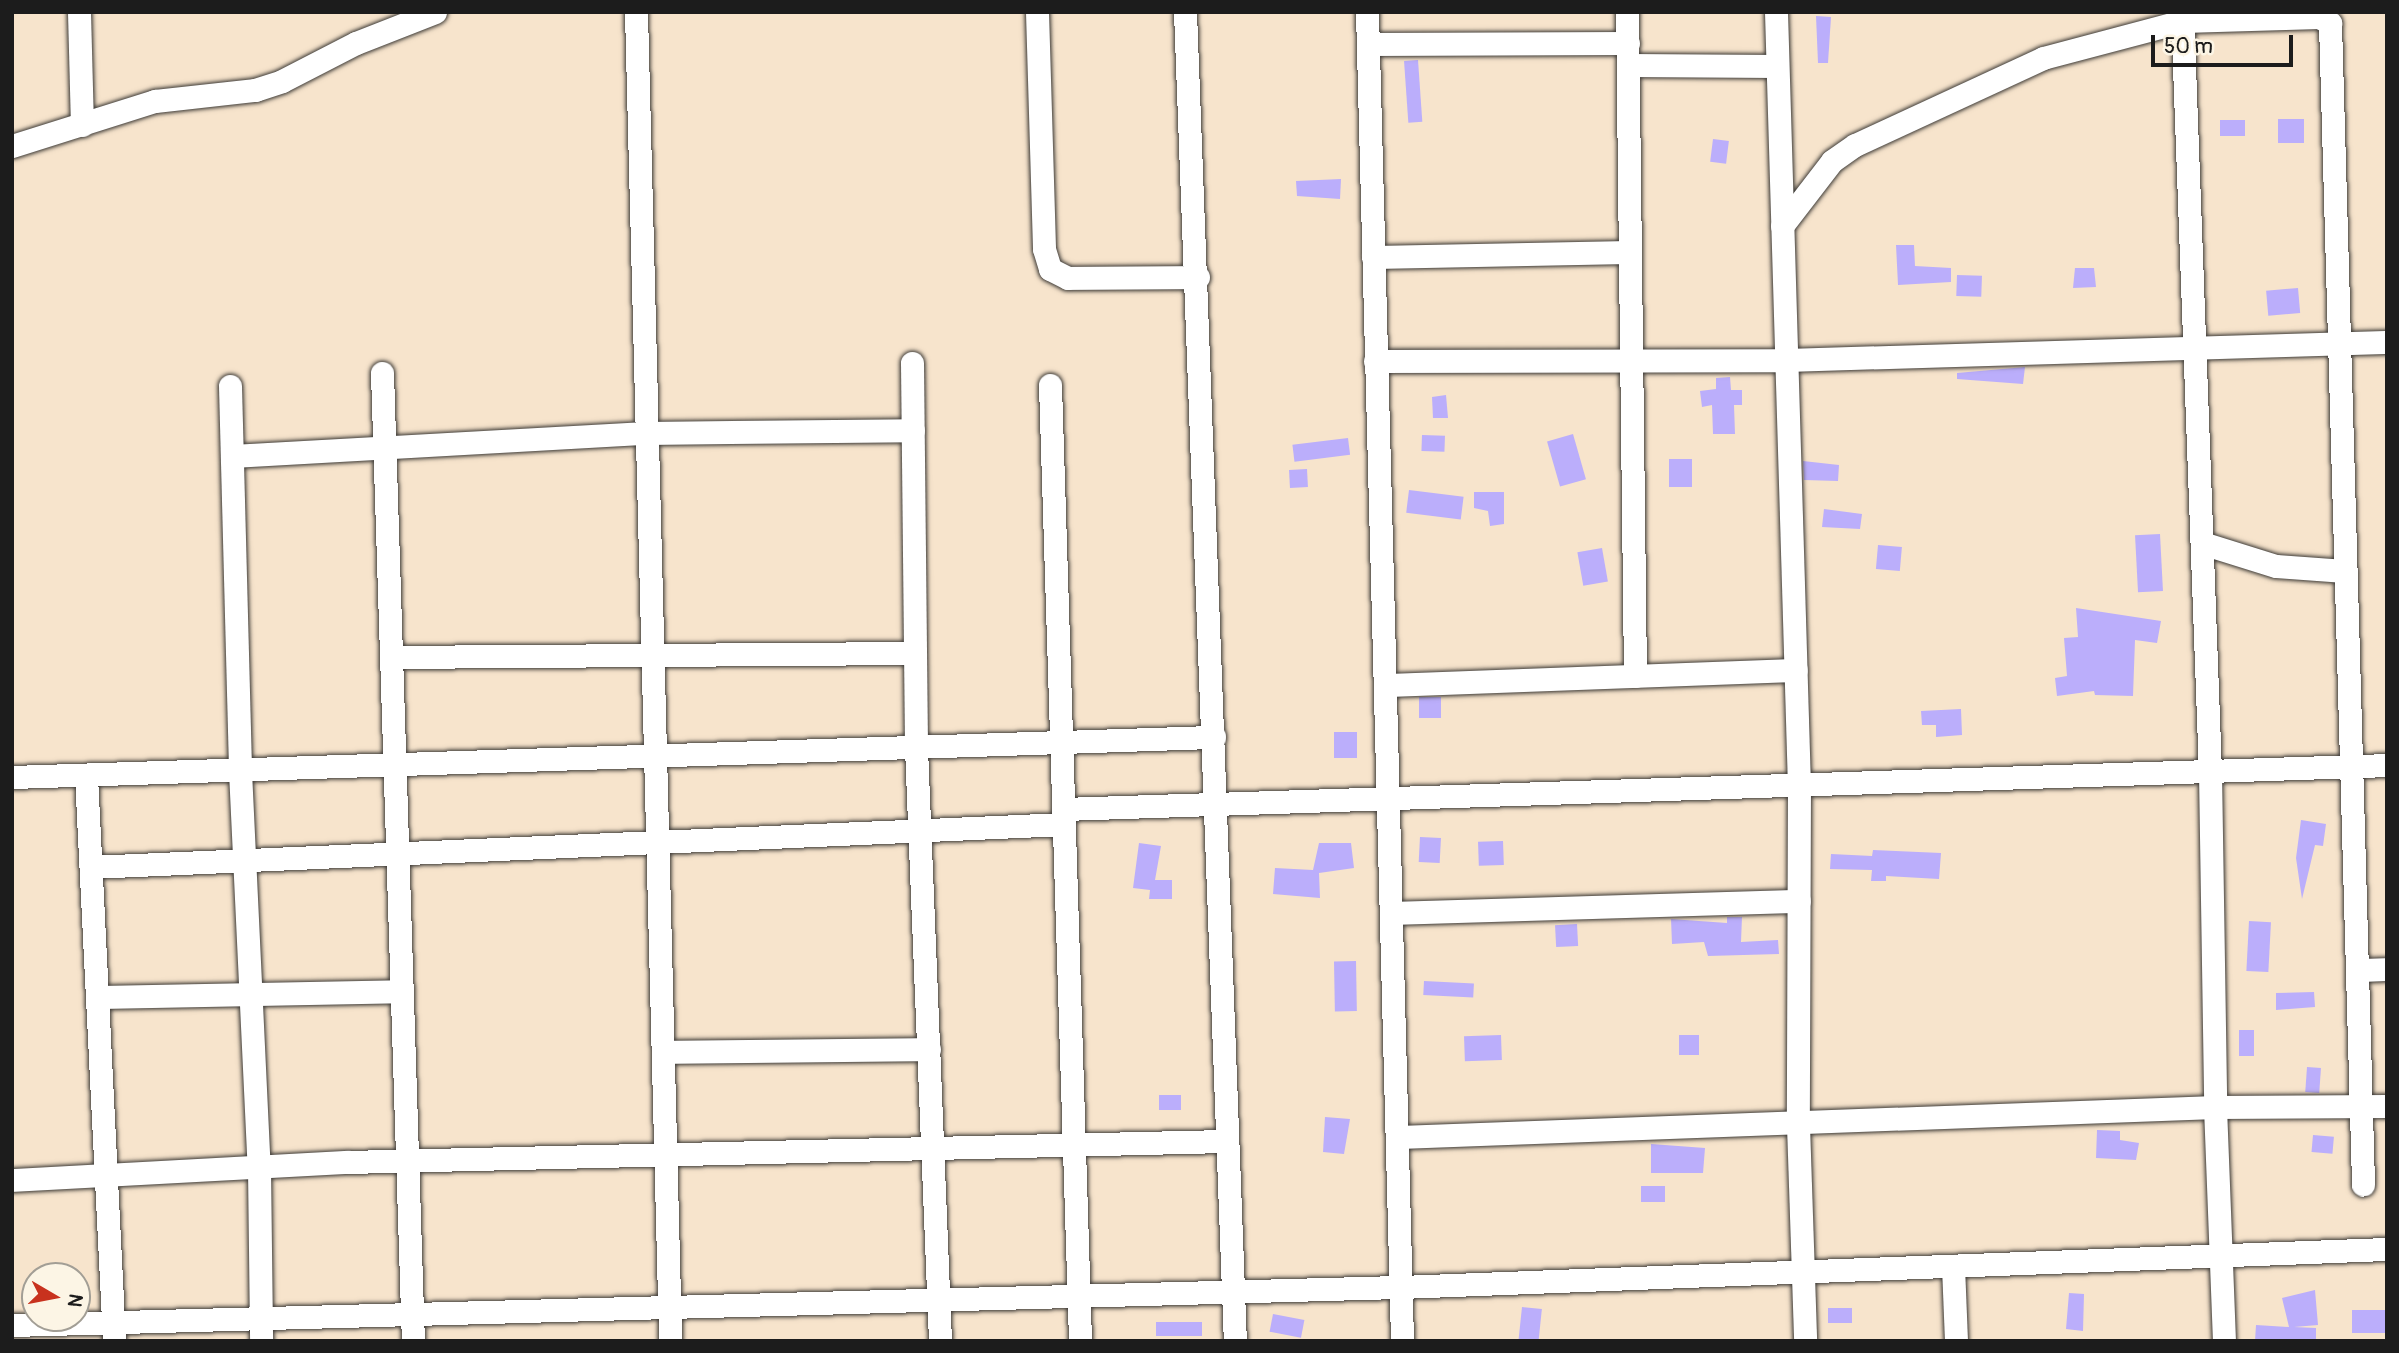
<!DOCTYPE html>
<style>
body{margin:0}
#map{position:relative;width:2399px;height:1353px;overflow:hidden;background:#f7e4cc;font-family:Pangolin,sans-serif}
div>[style]{position:absolute}
[style*='--x']{left:calc(var(--x)*1px);top:calc(var(--y)*1px);width:calc(var(--w)*1px);rotate:calc(var(--a)*1deg)}
.building>*{inset:0;background:#bbaefb;transform-origin:0 0}
.roads{filter:drop-shadow(0 0 2px #3d3a36) drop-shadow(0 0 2px #3d3a36)}
.minor>*{height:23px;margin:-11.5px;padding:0 11.5px;transform-origin:11.5px;border-radius:11.5px;background:#fff}
span{translate:-50% -50%;white-space:nowrap;text-align:center;line-height:1.15;-webkit-text-stroke:6px #fcf5e5;paint-order:stroke}
.frame{position:absolute;inset:0;border:14px solid #1c1c1c;pointer-events:none}
.north{position:absolute;left:21px;top:1262px;width:70px;height:70px;box-sizing:border-box;background:#fcf5e5;border:2px solid #a29e95;border-radius:50%;rotate:100deg;font-size:19px;font-weight:700;line-height:28px;text-align:center;color:#1c1c1c}
.north::after{content:'';display:block;margin:auto;width:24px;height:32px;background:#c8321e;clip-path:polygon(50% 0,100% 100%,50% 72%,0 100%)}
.scale{position:absolute;left:2151px;top:35px;width:142px;height:32px;box-sizing:border-box;border:4px solid #1c1c1c;border-top:0;padding-left:9px;font-size:21px;line-height:24px;white-space:nowrap;color:#1c1c1c;-webkit-text-stroke:5px #fcf5e5;paint-order:stroke}
</style>
<div id="map">
<div class="building">
<i style="clip-path:polygon(1816px 16px,1831px 17px,1828px 63px,1818px 63px)"></i>
<i style="left:1418px;top:60px;width:62px;height:14px;rotate:86deg"></i>
<i style="left:2278px;top:119px;width:26px;height:24px"></i>
<i style="left:2220px;top:120px;width:25px;height:16px"></i>
<i style="left:1713px;top:139px;width:16px;height:23px;rotate:7deg"></i>
<i style="clip-path:polygon(1341px 179px,1340px 199px,1297px 196px,1296px 181px)"></i>
<i style="clip-path:polygon(1896px 245px,1914px 245px,1915px 266px,1951px 268px,1951px 282px,1898px 285px)"></i>
<i style="clip-path:polygon(2075px 268px,2094px 268px,2096px 287px,2073px 288px)"></i>
<i style="left:1957px;top:275px;width:25px;height:21px;rotate:2deg"></i>
<i style="left:2298px;top:288px;width:25px;height:32px;rotate:85deg"></i>
<i style="clip-path:polygon(2025px 367px,2023px 384px,1957px 379px,1957px 373px)"></i>
<i style="clip-path:polygon(1730px 377px,1731px 390px,1742px 390px,1742px 405px,1734px 405px,1735px 434px,1713px 434px,1712px 405px,1702px 407px,1700px 391px,1716px 389px,1716px 378px)"></i>
<i style="clip-path:polygon(1446px 395px,1448px 418px,1433px 418px,1432px 397px)"></i>
<i style="left:1573px;top:434px;width:47px;height:27px;rotate:74deg"></i>
<i style="left:1422px;top:435px;width:23px;height:16px;rotate:2deg"></i>
<i style="left:1348px;top:438px;width:17px;height:56px;rotate:83deg"></i>
<i style="left:1669px;top:459px;width:23px;height:28px"></i>
<i style="clip-path:polygon(1803px 461px,1839px 465px,1838px 481px,1804px 480px)"></i>
<i style="left:1307px;top:469px;width:18px;height:18px;rotate:87deg"></i>
<i style="left:1409px;top:490px;width:55px;height:23px;rotate:7deg"></i>
<i style="clip-path:polygon(1474px 492px,1504px 492px,1504px 524px,1490px 526px,1488px 511px,1474px 508px)"></i>
<i style="clip-path:polygon(1824px 509px,1862px 514px,1860px 529px,1822px 527px)"></i>
<i style="left:2160px;top:534px;width:57px;height:25px;rotate:87deg"></i>
<i style="left:1878px;top:545px;width:24px;height:24px;rotate:5deg"></i>
<i style="left:1602px;top:548px;width:34px;height:25px;rotate:80deg"></i>
<i style="clip-path:polygon(2076px 608px,2161px 621px,2157px 643px,2135px 640px,2133px 696px,2095px 695px,2094px 691px,2057px 696px,2055px 678px,2067px 676px,2064px 638px,2078px 637px)"></i>
<i style="left:1441px;top:697px;width:21px;height:22px;rotate:90deg"></i>
<i style="clip-path:polygon(1961px 709px,1962px 735px,1936px 737px,1936px 725px,1922px 725px,1921px 711px)"></i>
<i style="left:1334px;top:732px;width:23px;height:26px"></i>
<i style="clip-path:polygon(2301px 820px,2326px 824px,2323px 846px,2315px 845px,2302px 899px,2296px 858px)"></i>
<i style="left:1420px;top:837px;width:21px;height:25px;rotate:3deg"></i>
<i style="left:1503px;top:841px;width:24px;height:25px;rotate:88deg"></i>
<i style="clip-path:polygon(1139px 843px,1161px 846px,1155px 880px,1172px 880px,1172px 899px,1149px 899px,1150px 890px,1133px 888px)"></i>
<i style="clip-path:polygon(1319px 843px,1351px 843px,1354px 868px,1319px 873px,1320px 898px,1273px 894px,1275px 868px,1313px 870px)"></i>
<i style="clip-path:polygon(1873px 850px,1941px 853px,1939px 879px,1886px 876px,1886px 881px,1871px 881px,1872px 870px,1830px 869px,1831px 854px,1872px 856px)"></i>
<i style="clip-path:polygon(1727px 917px,1742px 917px,1741px 942px,1778px 940px,1779px 954px,1708px 956px,1704px 942px,1672px 944px,1671px 919px,1727px 923px)"></i>
<i style="left:2249px;top:921px;width:22px;height:50px;rotate:3deg"></i>
<i style="left:1577px;top:924px;width:22px;height:22px;rotate:87deg"></i>
<i style="left:1356px;top:961px;width:50px;height:22px;rotate:89deg"></i>
<i style="left:1424px;top:981px;width:50px;height:14px;rotate:3deg"></i>
<i style="clip-path:polygon(2314px 992px,2315px 1007px,2276px 1010px,2276px 993px)"></i>
<i style="left:2239px;top:1030px;width:15px;height:26px"></i>
<i style="left:1501px;top:1035px;width:25px;height:37px;rotate:88deg"></i>
<i style="left:1679px;top:1035px;width:20px;height:20px"></i>
<i style="left:2307px;top:1067px;width:14px;height:25px;rotate:4deg"></i>
<i style="left:1159px;top:1095px;width:22px;height:15px"></i>
<i style="clip-path:polygon(1325px 1117px,1350px 1119px,1344px 1154px,1323px 1152px)"></i>
<i style="clip-path:polygon(2097px 1130px,2120px 1131px,2120px 1140px,2139px 1143px,2136px 1160px,2096px 1158px)"></i>
<i style="left:2313px;top:1135px;width:21px;height:17px;rotate:5deg"></i>
<i style="clip-path:polygon(1651px 1144px,1705px 1148px,1703px 1173px,1651px 1173px)"></i>
<i style="left:1641px;top:1186px;width:24px;height:16px"></i>
<i style="clip-path:polygon(2315px 1290px,2318px 1325px,2294px 1327px,2316px 1328px,2316px 1341px,2255px 1341px,2256px 1325px,2289px 1327px,2282px 1298px)"></i>
<i style="clip-path:polygon(2069px 1293px,2084px 1294px,2083px 1331px,2066px 1329px)"></i>
<i style="left:1522px;top:1307px;width:20px;height:34px;rotate:6deg"></i>
<i style="left:1828px;top:1308px;width:24px;height:15px"></i>
<i style="left:2387px;top:1310px;width:23px;height:35px;rotate:90deg"></i>
<i style="left:1273px;top:1314px;width:32px;height:18px;rotate:11deg"></i>
<i style="left:1202px;top:1322px;width:14px;height:46px;rotate:90deg"></i>
</div>
<div class="roads">
<div class="minor">
<i style="--x:79;--y:12;--w:113;--a:88.5"></i>
<i style="--x:636;--y:12;--w:1329;--a:88.53"></i>
<i style="--x:1037;--y:12;--w:237;--a:88.3"></i>
<i style="--x:1044;--y:249;--w:21;--a:73"></i>
<i style="--x:1050;--y:269;--w:20;--a:27"></i>
<i style="--x:1068;--y:278;--w:130;--a:-0.4"></i>
<i style="--x:1185;--y:12;--w:1330;--a:87.85"></i>
<i style="--x:1367;--y:12;--w:1329;--a:88.49"></i>
<i style="--x:1627;--y:12;--w:664;--a:89.31"></i>
<i style="--x:1776;--y:12;--w:773;--a:88.3"></i>
<i style="--x:1799;--y:785;--w:340;--a:90.2"></i>
<i style="--x:1798;--y:1125;--w:216;--a:88.1"></i>
<i style="--x:2182;--y:12;--w:761;--a:87.89"></i>
<i style="--x:2210;--y:772;--w:335;--a:89.1"></i>
<i style="--x:2215;--y:1107;--w:234;--a:87.8"></i>
<i style="--x:1368;--y:44;--w:260;--a:-0.2"></i>
<i style="--x:1628;--y:65;--w:149;--a:0.4"></i>
<i style="--x:12;--y:146;--w:150;--a:-17.5"></i>
<i style="--x:155;--y:101;--w:101;--a:-6.3"></i>
<i style="--x:255;--y:90;--w:28;--a:-18"></i>
<i style="--x:282;--y:81;--w:83;--a:-27.2"></i>
<i style="--x:356;--y:43;--w:85;--a:-21.4"></i>
<i style="--x:1782;--y:226;--w:82;--a:-52.4"></i>
<i style="--x:1832;--y:161;--w:28;--a:-35"></i>
<i style="--x:1855;--y:145;--w:207;--a:-24.8"></i>
<i style="--x:2043;--y:58;--w:145;--a:-14.8"></i>
<i style="--x:2183;--y:21;--w:136;--a:-1.7"></i>
<i style="--x:2319;--y:17;--w:13;--a:29"></i>
<i style="--x:2330;--y:23;--w:1162;--a:88.37"></i>
<i style="--x:1373;--y:257;--w:257;--a:-1.1"></i>
<i style="--x:1375;--y:361;--w:411;--a:-0.1"></i>
<i style="--x:1786;--y:360;--w:601;--a:-1.72"></i>
<i style="--x:912;--y:363;--w:385;--a:89.4"></i>
<i style="--x:916;--y:748;--w:593;--a:87.68"></i>
<i style="--x:382;--y:373;--w:968;--a:88.17"></i>
<i style="--x:1050;--y:385;--w:956;--a:88.2"></i>
<i style="--x:230;--y:386;--w:385;--a:88.5"></i>
<i style="--x:240;--y:771;--w:397;--a:87.3"></i>
<i style="--x:259;--y:1168;--w:173;--a:89.3"></i>
<i style="--x:232;--y:456;--w:414;--a:-3.2"></i>
<i style="--x:645;--y:433;--w:268;--a:-0.6"></i>
<i style="--x:2202;--y:543;--w:77;--a:17.3"></i>
<i style="--x:2276;--y:566;--w:69;--a:4.1"></i>
<i style="--x:391;--y:657;--w:524;--a:-0.44"></i>
<i style="--x:1386;--y:685;--w:410;--a:-2.1"></i>
<i style="--x:86;--y:776;--w:566;--a:87.16"></i>
<i style="--x:12;--y:777;--w:1203;--a:-1.91"></i>
<i style="--x:1063;--y:809;--w:1325;--a:-1.9"></i>
<i style="--x:91;--y:867;--w:973;--a:-2.53"></i>
<i style="--x:1393;--y:913;--w:406;--a:-1.7"></i>
<i style="--x:2359;--y:970;--w:28;--a:-2"></i>
<i style="--x:98;--y:997;--w:304;--a:-1.1"></i>
<i style="--x:663;--y:1052;--w:266;--a:-0.6"></i>
<i style="--x:1399;--y:1137;--w:817;--a:-2.11"></i>
<i style="--x:2215;--y:1107;--w:172;--a:-0.3"></i>
<i style="--x:12;--y:1180;--w:335;--a:-3.1"></i>
<i style="--x:347;--y:1162;--w:879;--a:-1.37"></i>
<i style="--x:1953;--y:1266;--w:75;--a:87.7"></i>
<i style="--x:12;--y:1325;--w:1390;--a:-1.57"></i>
<i style="--x:1401;--y:1287;--w:987;--a:-2.21"></i>
</div>
</div>
<div class="frame"></div>
<div class="north">N</div>
<div class="scale">50 m</div>
</div>
